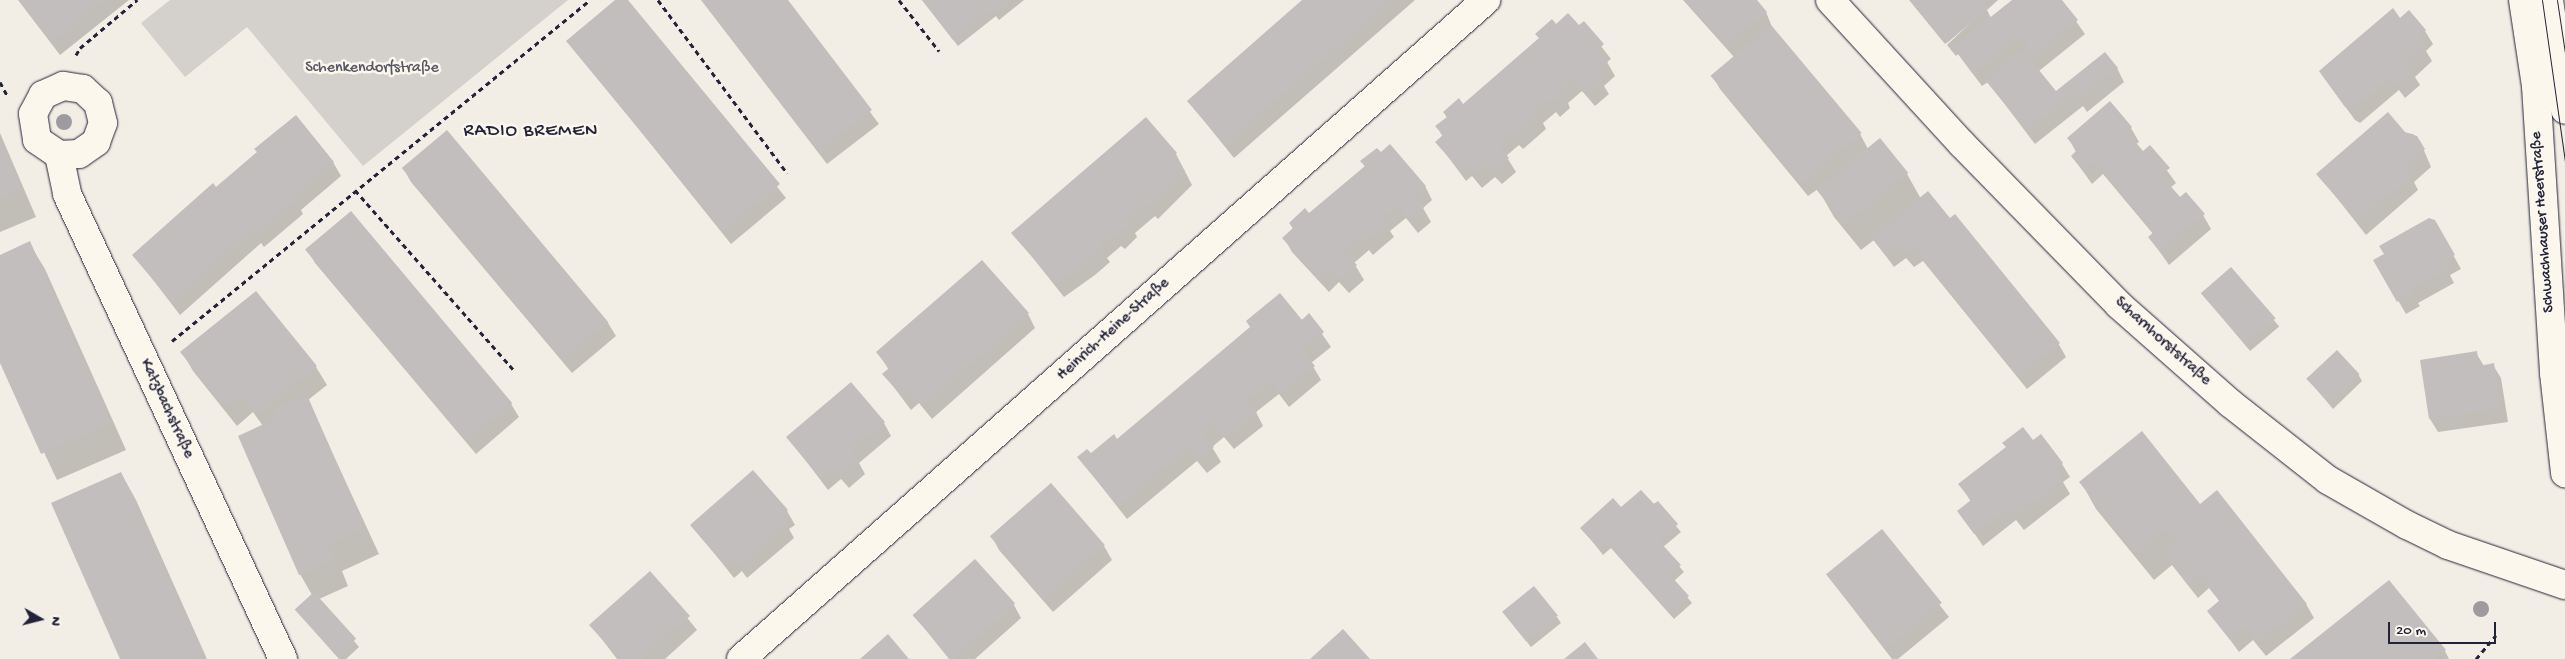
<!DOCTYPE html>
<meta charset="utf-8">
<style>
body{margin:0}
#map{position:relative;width:2565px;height:659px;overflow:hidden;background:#f2eee5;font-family:"Gochi Hand",sans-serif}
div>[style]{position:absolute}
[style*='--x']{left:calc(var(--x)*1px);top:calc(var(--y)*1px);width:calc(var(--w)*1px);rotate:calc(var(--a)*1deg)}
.green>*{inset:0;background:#d4d1cc}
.shadow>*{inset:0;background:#0003;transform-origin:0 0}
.building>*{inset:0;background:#c2bebe;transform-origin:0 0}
.path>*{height:3px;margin-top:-1.5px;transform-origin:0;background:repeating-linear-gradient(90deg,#22223b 0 5px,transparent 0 9px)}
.roads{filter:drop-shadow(0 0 1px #22223b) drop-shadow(0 0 1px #22223b)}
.minor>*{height:28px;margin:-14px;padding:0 14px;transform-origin:14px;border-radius:14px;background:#fbf7ec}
.major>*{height:28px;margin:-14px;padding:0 14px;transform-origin:14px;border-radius:14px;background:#fbf7ec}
.tram>*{height:1px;margin:-0.5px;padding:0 0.5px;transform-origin:0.5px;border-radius:0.5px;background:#22223b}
.trees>*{width:16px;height:16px;margin:-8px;border-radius:50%;background:#9d9b9f}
span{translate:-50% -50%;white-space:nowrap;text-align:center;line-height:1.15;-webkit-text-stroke:5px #fbf7ec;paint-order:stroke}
.park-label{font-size:16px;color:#575766}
.street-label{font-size:16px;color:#22223b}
.quarter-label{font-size:19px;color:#22223b;letter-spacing:1px}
.north{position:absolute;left:15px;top:594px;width:50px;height:50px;-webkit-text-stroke:4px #fbf7ec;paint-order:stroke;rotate:98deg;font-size:14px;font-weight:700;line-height:20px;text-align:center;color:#22223b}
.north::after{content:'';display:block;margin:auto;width:18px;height:22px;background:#22223b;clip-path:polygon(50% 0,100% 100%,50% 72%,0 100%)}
.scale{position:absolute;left:2388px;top:622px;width:108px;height:22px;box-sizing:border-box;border:2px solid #22223b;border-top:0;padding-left:6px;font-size:15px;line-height:18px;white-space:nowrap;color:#22223b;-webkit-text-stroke:4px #fbf7ec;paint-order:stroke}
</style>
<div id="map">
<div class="green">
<i style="clip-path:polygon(170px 0,568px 0,363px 166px,247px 27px,185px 77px,141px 23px)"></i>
</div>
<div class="shadow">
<i style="clip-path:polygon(18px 0,129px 0,60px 55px)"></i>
<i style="clip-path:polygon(617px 0,627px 0,786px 198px,731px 244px,568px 41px)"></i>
<i style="clip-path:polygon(701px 0,786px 0,879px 124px,827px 164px)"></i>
<i style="clip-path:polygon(922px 0,1024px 0,999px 20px,996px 16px,958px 46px)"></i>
<i style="clip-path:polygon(1304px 0,1415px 0,1234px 158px,1188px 101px)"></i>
<i style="clip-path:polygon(1683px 0,1755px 0,1766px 12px,1772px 27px,1860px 134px,1868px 149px,1880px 140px,1907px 174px,1921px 199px,1950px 220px,2058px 343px,2066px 357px,2027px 389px,1923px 261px,1914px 267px,1906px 258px,1894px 267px,1874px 240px,1861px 250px,1834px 217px,1818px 189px,1808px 196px,1720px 89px,1712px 75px,1734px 57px)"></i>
<i style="clip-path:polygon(1909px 0,1998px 0,1987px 10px,1991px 18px,2014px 0,2061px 0,2085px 34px,2039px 71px,2056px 93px,2117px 68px,2124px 82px,2087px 112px,2083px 106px,2035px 144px,1988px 82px,1982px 86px,1958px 54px,1956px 56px,1947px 45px,1986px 8px,1945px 44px)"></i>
<i style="clip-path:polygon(2400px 19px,2425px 31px,2433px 44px,2426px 51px,2432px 61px,2415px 77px,2420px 85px,2405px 98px,2399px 90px,2360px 123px,2355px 120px,2320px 72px)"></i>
<i style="clip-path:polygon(1583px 23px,1611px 59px,1607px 62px,1615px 76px,1604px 86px,1609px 94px,1595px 106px,1582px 91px,1568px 103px,1570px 108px,1560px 117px,1556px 112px,1543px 123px,1546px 129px,1523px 149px,1519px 145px,1506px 156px,1516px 172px,1502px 184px,1495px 177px,1482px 188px,1472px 176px,1466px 181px,1437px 142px,1443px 137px,1437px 127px,1447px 118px,1444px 112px,1463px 105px,1556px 26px,1579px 27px)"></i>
<i style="clip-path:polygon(2110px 103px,2131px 128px,2139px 142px,2136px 144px,2143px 153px,2150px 147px,2176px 183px,2170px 188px,2180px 199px,2203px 215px,2211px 229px,2169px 265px,2150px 238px,2154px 235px,2103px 174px,2092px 184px,2072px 156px,2076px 152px,2069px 139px)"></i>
<i style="clip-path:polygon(1146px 119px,1176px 154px,1192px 185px,1158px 219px,1155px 216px,1135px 233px,1137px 237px,1125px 249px,1121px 246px,1107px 258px,1110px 262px,1095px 275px,1064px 297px,1013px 233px)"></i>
<i style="clip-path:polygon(0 133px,36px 217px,0 232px)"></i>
<i style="clip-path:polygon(2404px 133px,2413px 134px,2420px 141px,2431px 167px,2414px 182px,2418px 190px,2366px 235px,2318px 174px)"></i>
<i style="clip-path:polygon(258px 153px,333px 162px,341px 176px,301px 210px,303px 214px,264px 247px,261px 243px,180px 315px,134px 255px)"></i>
<i style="clip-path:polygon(1362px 162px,1425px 186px,1432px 200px,1423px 208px,1431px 222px,1418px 233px,1406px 218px,1390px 231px,1394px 237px,1382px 247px,1373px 255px,1369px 250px,1354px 263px,1364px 280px,1349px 293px,1339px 282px,1329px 292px,1292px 252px,1284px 238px,1293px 229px,1290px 223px,1309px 215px,1365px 167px)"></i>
<i style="clip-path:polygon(403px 168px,608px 323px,616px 336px,572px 373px,411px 182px)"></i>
<i style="clip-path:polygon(350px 213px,511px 404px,519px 417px,476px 454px,315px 263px,307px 249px)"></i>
<i style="clip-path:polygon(2434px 221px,2461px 269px,2450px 275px,2454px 283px,2418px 303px,2420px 306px,2406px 314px,2375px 261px)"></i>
<i style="clip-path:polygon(29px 243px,45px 269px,126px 450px,57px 480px,0 359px,0 256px)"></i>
<i style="left:2231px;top:269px;width:75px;height:38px;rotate:50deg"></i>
<i style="clip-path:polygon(1028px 314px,1035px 328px,932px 419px,919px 403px,911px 410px,884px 374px,889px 370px,878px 353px)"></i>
<i style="clip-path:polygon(1309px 315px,1331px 347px,1311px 363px,1321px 380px,1289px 407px,1279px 394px,1256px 412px,1263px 426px,1234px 449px,1224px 437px,1212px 447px,1221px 462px,1207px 473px,1197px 461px,1127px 519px,1079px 458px,1091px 455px,1117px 441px)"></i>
<i style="clip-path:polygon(182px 352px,316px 367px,327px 385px,308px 400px,379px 554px,342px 571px,348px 586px,319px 599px,359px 647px,346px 659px,339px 659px,296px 610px,312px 595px,300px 574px,263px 426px,253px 412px,237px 426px,193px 371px)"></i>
<i style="clip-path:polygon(2476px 353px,2484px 366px,2493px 365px,2501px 378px,2508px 422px,2438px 432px,2430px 419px)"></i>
<i style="clip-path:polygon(2358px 374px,2362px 381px,2333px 409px,2308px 379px)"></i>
<i style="clip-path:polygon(884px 423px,891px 436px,859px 463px,865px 474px,849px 488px,841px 479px,828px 490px,788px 437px)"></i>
<i style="clip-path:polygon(2033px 442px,2062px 464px,2070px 477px,2063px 482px,2070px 494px,2024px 530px,2016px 520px,1983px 546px,1959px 511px,1971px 502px,1960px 484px)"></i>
<i style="clip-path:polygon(753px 472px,787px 511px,795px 525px,789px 529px,794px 538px,747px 578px,742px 571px,734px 578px,692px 525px)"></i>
<i style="clip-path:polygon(121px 473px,136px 500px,207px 659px,122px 659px)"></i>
<i style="clip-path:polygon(2081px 482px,2200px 505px,2306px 604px,2314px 618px,2266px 656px,2253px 640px,2239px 652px,2209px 611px,2220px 602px,2209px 588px,2198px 598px,2172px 565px,2154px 580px,2096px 509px)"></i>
<i style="clip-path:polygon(1051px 485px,1104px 546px,1112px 560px,1053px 612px,999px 550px,992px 537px)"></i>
<i style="clip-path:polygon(1657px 503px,1681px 532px,1663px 547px,1684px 572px,1674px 581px,1692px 603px,1674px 619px,1611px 548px,1603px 555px,1582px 528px,1621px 509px)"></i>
<i style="clip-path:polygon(1882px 531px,1949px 617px,1898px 659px,1892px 659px,1827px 575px)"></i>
<i style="clip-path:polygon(650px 572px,697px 630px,665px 659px,617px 659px,591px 625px)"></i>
<i style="clip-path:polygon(1014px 605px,1021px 618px,975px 659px,949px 659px,913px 614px)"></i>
<i style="clip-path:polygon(1557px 617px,1561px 623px,1531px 647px,1508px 618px)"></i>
<i style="clip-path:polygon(2445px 651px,2449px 659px,2292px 659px)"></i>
</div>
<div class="building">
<i style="clip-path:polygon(19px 0,104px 0,52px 42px)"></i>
<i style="clip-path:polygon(615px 0,628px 0,780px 184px,723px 231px,566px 41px)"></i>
<i style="clip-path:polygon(702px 0,788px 0,872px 110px,818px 151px)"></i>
<i style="clip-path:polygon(922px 0,1012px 0,995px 14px,991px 10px,953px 40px)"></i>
<i style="clip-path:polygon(1302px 0,1392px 0,1225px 145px,1187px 101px)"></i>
<i style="clip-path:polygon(1685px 0,1757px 0,1767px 12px,1727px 45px)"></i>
<i style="clip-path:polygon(1910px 0,1980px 0,1987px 9px,1947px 43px)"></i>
<i style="clip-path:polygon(2012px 0,2062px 0,2078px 20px,2030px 59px,2056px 91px,2105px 52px,2118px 68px,2079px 99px,2074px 93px,2027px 131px,1985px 80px,2026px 47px,2027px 37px,2022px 41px,2015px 39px,1973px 74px,1953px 47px)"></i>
<i style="clip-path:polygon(2393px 8px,2400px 18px,2409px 10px,2426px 30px,2418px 38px,2425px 47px,2407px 64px,2413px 71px,2396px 85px,2390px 77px,2352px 110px,2345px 107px,2319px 71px)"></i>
<i style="clip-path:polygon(1568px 13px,1579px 25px,1584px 21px,1604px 44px,1598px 50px,1608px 62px,1596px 72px,1602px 80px,1586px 93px,1573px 78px,1560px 89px,1564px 94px,1551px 104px,1547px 99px,1535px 110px,1539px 115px,1515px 136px,1511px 132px,1498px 144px,1509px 158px,1493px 171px,1486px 164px,1473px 175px,1463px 164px,1458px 168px,1435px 142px,1443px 135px,1435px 126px,1447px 117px,1443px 112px,1459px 98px,1463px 104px,1539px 38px,1535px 34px,1552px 19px,1556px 24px)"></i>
<i style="left:1771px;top:25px;width:141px;height:79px;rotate:50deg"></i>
<i style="clip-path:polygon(2110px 101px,2132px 127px,2127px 132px,2143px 151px,2150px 145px,2170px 168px,2161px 175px,2180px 197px,2186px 192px,2205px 214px,2160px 252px,2148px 237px,2154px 232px,2094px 161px,2083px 171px,2071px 156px,2077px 150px,2067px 138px)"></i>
<i style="clip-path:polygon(2388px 112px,2405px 132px,2417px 136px,2425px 149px,2406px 169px,2412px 176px,2358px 222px,2316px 174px)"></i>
<i style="clip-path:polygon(296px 115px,334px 162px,294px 196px,296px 200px,255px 234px,252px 231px,172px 302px,132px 255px,213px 183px,216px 187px,257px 152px,254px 149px)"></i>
<i style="clip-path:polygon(1146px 117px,1177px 153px,1173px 156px,1185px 171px,1150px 206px,1147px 203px,1127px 220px,1131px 223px,1116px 236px,1113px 233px,1100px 244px,1103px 248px,1088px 261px,1056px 284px,1011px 233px)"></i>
<i style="left:447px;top:130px;width:251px;height:59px;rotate:50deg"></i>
<i style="left:1880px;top:138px;width:45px;height:82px;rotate:51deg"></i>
<i style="clip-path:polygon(0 139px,22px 190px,0 199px)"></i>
<i style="clip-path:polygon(1390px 144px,1426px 186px,1414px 195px,1424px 208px,1410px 220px,1397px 205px,1383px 217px,1387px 223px,1375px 234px,1364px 242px,1360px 237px,1344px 251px,1357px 265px,1341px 280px,1331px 269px,1320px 279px,1282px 238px,1293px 228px,1289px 223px,1305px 208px,1309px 213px,1365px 166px,1360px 161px,1377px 148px,1381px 152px)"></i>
<i style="clip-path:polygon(1928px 191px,1950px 218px,1955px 214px,2060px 343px,2018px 376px,1914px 248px,1905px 255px,1898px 245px,1885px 255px,1871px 237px)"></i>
<i style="left:351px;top:211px;width:251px;height:60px;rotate:50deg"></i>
<i style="clip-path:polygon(2429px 218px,2435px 220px,2455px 255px,2443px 261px,2448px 269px,2411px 289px,2413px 292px,2397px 302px,2373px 260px,2384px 254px,2379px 246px)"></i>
<i style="clip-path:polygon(30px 241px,111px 423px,41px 454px,0 363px,0 255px)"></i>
<i style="clip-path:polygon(982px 260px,1029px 313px,923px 406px,910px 390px,903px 397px,882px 374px,889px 368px,876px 352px)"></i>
<i style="left:2231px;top:267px;width:68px;height:40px;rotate:49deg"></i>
<i style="clip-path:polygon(256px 291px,317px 366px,257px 415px,241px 394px,225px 407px,180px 352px)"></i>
<i style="clip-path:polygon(1280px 293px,1302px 320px,1309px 313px,1324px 332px,1302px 350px,1315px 366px,1281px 394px,1270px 381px,1247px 400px,1257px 412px,1226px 437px,1215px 424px,1203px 434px,1214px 447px,1199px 460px,1188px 448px,1118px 506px,1077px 457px,1087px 449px,1091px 453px,1114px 434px,1117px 439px,1250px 327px,1246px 321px)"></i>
<i style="left:2337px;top:350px;width:33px;height:42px;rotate:47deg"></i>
<i style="clip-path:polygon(2477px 351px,2479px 366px,2494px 363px,2501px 408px,2429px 419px,2420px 360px)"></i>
<i style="clip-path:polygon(851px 382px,885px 422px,851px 450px,859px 460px,840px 475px,833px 467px,820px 478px,786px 437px)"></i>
<i style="clip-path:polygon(307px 395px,365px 527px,328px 544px,334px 559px,299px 575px,238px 436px,277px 418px,273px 410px)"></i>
<i style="clip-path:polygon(2023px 427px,2033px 440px,2041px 434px,2063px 463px,2055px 469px,2063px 480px,2015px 517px,2008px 508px,1974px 534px,1957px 511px,1971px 500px,1958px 484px,2006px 447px,2002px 443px)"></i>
<i style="clip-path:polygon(2142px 431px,2200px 504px,2217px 490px,2307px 604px,2258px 643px,2245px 627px,2230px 640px,2207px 611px,2220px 600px,2200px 576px,2189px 585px,2163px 552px,2177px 541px,2168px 529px,2137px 554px,2079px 482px)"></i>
<i style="clip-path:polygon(753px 470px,788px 510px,781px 516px,787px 523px,739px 565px,734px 559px,725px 566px,690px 525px)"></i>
<i style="clip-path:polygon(121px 472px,203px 654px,191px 659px,120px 659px,51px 503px)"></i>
<i style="left:1051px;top:483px;width:82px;height:81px;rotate:49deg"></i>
<i style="clip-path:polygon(1641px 490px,1654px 504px,1658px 501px,1678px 524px,1659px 541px,1681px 565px,1670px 575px,1689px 596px,1669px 613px,1606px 542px,1599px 549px,1580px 528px,1613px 498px,1621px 507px)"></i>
<i style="left:1882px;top:529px;width:95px;height:72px;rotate:51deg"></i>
<i style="left:975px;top:559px;width:60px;height:84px;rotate:48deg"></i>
<i style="clip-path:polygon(650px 571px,690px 616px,642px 659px,620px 659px,589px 625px)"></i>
<i style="clip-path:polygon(2389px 580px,2446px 650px,2434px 659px,2290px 659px)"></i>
<i style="left:1534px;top:586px;width:38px;height:41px;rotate:51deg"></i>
<i style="left:314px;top:592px;width:63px;height:26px;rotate:48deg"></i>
<i style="clip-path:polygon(1343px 629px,1370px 659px,1310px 659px)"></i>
<i style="clip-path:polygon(888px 634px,909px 659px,860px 659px)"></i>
<i style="clip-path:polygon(1585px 642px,1598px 659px,1564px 659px)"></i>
</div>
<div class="path">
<i style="--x:658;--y:0;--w:216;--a:53.3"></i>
<i style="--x:899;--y:0;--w:65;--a:51.9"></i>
<i style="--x:76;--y:55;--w:8;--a:-60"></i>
<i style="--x:80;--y:48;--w:75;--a:-40.1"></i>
<i style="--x:0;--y:82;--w:15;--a:62"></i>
<i style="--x:355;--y:190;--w:239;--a:48.6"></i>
<i style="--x:172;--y:341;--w:539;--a:-39.21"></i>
<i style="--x:2476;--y:659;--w:31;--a:-50"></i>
</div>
<div class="roads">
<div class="minor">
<i style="--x:1830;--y:0;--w:195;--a:47.5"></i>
<i style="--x:1962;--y:144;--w:225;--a:45.7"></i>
<i style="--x:2119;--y:305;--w:148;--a:41.4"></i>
<i style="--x:2230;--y:403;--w:125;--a:38.2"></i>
<i style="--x:2328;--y:480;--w:91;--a:29.7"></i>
<i style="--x:2407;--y:525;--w:46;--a:26"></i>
<i style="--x:2448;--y:545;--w:124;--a:18.9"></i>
<i style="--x:2549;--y:0;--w:111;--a:81.7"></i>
<i style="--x:59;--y:155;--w:20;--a:-3"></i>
<i style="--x:79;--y:154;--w:21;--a:-35"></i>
<i style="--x:96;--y:142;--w:20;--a:-70"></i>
<i style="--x:103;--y:123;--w:21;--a:-104"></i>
<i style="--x:98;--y:103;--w:21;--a:-137"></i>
<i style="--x:83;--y:89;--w:20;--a:-171"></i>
<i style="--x:63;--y:86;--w:22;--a:156"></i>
<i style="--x:43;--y:95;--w:21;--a:118"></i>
<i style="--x:33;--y:114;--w:26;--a:81"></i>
<i style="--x:37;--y:140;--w:27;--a:34"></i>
<i style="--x:59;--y:155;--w:40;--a:78"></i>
<i style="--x:67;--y:194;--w:513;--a:65.08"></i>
<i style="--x:741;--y:659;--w:995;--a:-41.49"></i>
</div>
<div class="major">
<i style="--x:2523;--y:0;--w:87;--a:81.4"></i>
<i style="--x:2536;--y:86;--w:288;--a:86.4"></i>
<i style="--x:2554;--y:373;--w:101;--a:83.7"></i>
</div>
</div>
<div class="tram">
<i style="--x:2542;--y:0;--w:163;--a:81.9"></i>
<i style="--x:2557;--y:0;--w:54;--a:81.4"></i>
</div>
<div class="trees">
<i style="left:64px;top:122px"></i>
<i style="left:2481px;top:609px"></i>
</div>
<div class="park-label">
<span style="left:372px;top:69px">Schenkendorfstraße</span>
</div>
<div class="street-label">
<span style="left:2544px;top:222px;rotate:-94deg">Schwachhauser Heerstraße</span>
<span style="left:1114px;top:330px;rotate:-42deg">Heinrich-Heine-Straße</span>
<span style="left:2162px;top:342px;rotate:42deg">Scharnhorststraße</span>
<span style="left:166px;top:409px;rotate:65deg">Katzbachstraße</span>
</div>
<div class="quarter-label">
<span style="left:531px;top:132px">RADIO BREMEN</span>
</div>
<div class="north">N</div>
<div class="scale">20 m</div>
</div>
